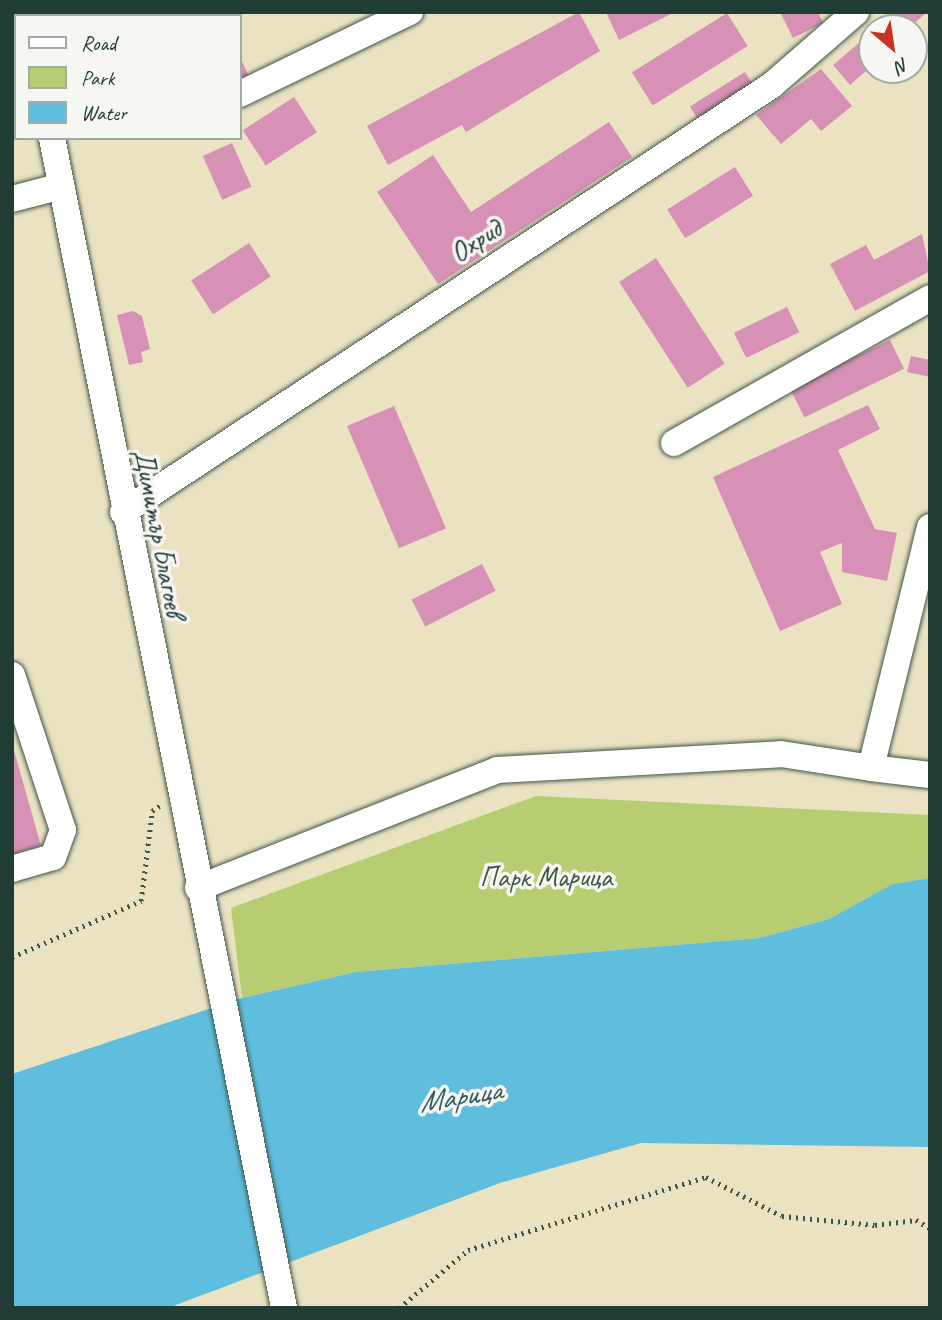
<!DOCTYPE html>
<meta charset="utf-8">
<style>
body{margin:0}
#map{position:relative;width:942px;height:1320px;overflow:hidden;background:#ebe2c2;font-family:Caveat,sans-serif}
div>[style]{position:absolute}
[style*='--x']{left:calc(var(--x)*1px);top:calc(var(--y)*1px);width:calc(var(--w)*1px);rotate:calc(var(--a)*1deg)}
.green>*{inset:0;background:#b6cd72}
.water>*{inset:0;background:#5fbedd}
.building>*{inset:0;background:#d791b6;transform-origin:0 0}
.path>*{height:4.5px;margin-top:-2.25px;transform-origin:0;background:repeating-linear-gradient(90deg,#3e5649 0 2px,transparent 0 7px)}
.roads{filter:drop-shadow(0 0 2px #3e5649) drop-shadow(0 0 2px #3e5649)}
.minor>*{height:26px;margin:-13px;padding:0 13px;transform-origin:13px;border-radius:13px;background:#fff}
span{translate:-50% -50%;white-space:nowrap;text-align:center;line-height:1.15;-webkit-text-stroke:7px #f6f6f2;paint-order:stroke}
.street-label{font-size:28px;color:#1f3d34}
.park-label{font-size:28px;color:#3d5a40}
.water-label{font-size:30px;color:#2f5d5e;font-style:italic}
.frame{position:absolute;inset:0;border:14px solid #1f3d34;pointer-events:none}
.legend{position:absolute;left:14px;top:14px;width:228px;height:126px;box-sizing:border-box;background:#f6f6f2;border:2px solid #a0aca6;margin:0;padding:9px 12px;list-style:none;font-size:21px;color:#1f3d34}
.legend li{display:flex;align-items:center;gap:14px;height:35px}
.legend b{width:35px;border:2px solid #a0aca6}
.north{position:absolute;left:858px;top:14px;width:70px;height:70px;box-sizing:border-box;background:#f6f6f2;border:2px solid #a0aca6;border-radius:50%;rotate:151deg;font-size:19px;font-weight:700;line-height:28px;text-align:center;color:#1f3d34}
.north::after{content:'';display:block;margin:auto;width:24px;height:32px;background:#c8321e;clip-path:polygon(50% 0,100% 100%,50% 72%,0 100%)}
</style>
<div id="map">
<div class="green">
<i style="clip-path:polygon(536px 796px,930px 815px,930px 878px,894px 884px,829px 919px,759px 938px,356px 972px,242px 998px,231px 908px)"></i>
</div>
<div class="water">
<i style="clip-path:polygon(930px 878px,930px 1147px,641px 1143px,500px 1183px,168px 1308px,12px 1308px,12px 1074px,242px 998px,356px 972px,759px 938px,829px 919px,893px 884px)"></i>
</div>
<div class="building">
<i style="left:161px;top:12px;width:57px;height:4px"></i>
<i style="clip-path:polygon(579px 12px,600px 51px,466px 132px,462px 125px,388px 165px,367px 126px)"></i>
<i style="clip-path:polygon(606px 12px,675px 12px,619px 40px)"></i>
<i style="clip-path:polygon(780px 12px,818px 12px,823px 23px,793px 38px)"></i>
<i style="clip-path:polygon(894px 12px,927px 12px,909px 28px)"></i>
<i style="left:727px;top:13px;width:39px;height:112px;rotate:58deg"></i>
<i style="clip-path:polygon(872px 32px,872px 66px,850px 85px,833px 65px)"></i>
<i style="clip-path:polygon(240px 57px,250px 79px,240px 84px)"></i>
<i style="clip-path:polygon(821px 69px,852px 106px,821px 131px,811px 119px,781px 144px,756px 115px)"></i>
<i style="left:745px;top:72px;width:19px;height:65px;rotate:58deg"></i>
<i style="left:294px;top:97px;width:42px;height:61px;rotate:57deg"></i>
<i style="clip-path:polygon(609px 122px,632px 157px,438px 284px,377px 192px,433px 155px,471px 212px)"></i>
<i style="left:232px;top:143px;width:48px;height:32px;rotate:66deg"></i>
<i style="left:735px;top:167px;width:34px;height:80px;rotate:58deg"></i>
<i style="clip-path:polygon(922px 234px,930px 271px,855px 311px,830px 264px,866px 245px,874px 260px)"></i>
<i style="left:249px;top:243px;width:40px;height:69px;rotate:57deg"></i>
<i style="left:656px;top:258px;width:126px;height:44px;rotate:57deg"></i>
<i style="left:787px;top:307px;width:28px;height:59px;rotate:64deg"></i>
<i style="clip-path:polygon(133px 311px,142px 316px,150px 349px,141px 352px,143px 362px,129px 365px,117px 315px)"></i>
<i style="left:890px;top:340px;width:32px;height:111px;rotate:64deg"></i>
<i style="clip-path:polygon(911px 356px,930px 360px,930px 377px,907px 372px)"></i>
<i style="clip-path:polygon(868px 405px,880px 429px,838px 450px,875px 529px,897px 533px,887px 581px,842px 572px,842px 543px,820px 552px,842px 604px,780px 631px,713px 477px)"></i>
<i style="left:394px;top:406px;width:133px;height:51px;rotate:67deg"></i>
<i style="left:482px;top:564px;width:30px;height:79px;rotate:63deg"></i>
<i style="clip-path:polygon(12px 743px,41px 846px,12px 854px)"></i>
</div>
<div class="path">
<i style="--x:12;--y:957;--w:141;--a:-23.5"></i>
<i style="--x:141;--y:901;--w:91;--a:-83"></i>
<i style="--x:152;--y:811;--w:12;--a:-35"></i>
<i style="--x:399;--y:1308;--w:90;--a:-40"></i>
<i style="--x:468;--y:1250;--w:249;--a:-17.1"></i>
<i style="--x:706;--y:1177;--w:85;--a:27.2"></i>
<i style="--x:782;--y:1216;--w:93;--a:5.5"></i>
<i style="--x:875;--y:1225;--w:41;--a:-7"></i>
<i style="--x:916;--y:1220;--w:16;--a:30"></i>
</div>
<div class="roads">
<div class="minor">
<i style="--x:41;--y:12;--w:4;--a:90"></i>
<i style="--x:240;--y:94;--w:189;--a:-25.8"></i>
<i style="--x:52;--y:138;--w:1193;--a:78.78"></i>
<i style="--x:12;--y:199;--w:48;--a:-14.6"></i>
<i style="--x:674;--y:443;--w:294;--a:-29.5"></i>
<i style="--x:123;--y:512;--w:777;--a:-33.34"></i>
<i style="--x:772;--y:85;--w:111;--a:-41"></i>
<i style="--x:930;--y:527;--w:248;--a:103.8"></i>
<i style="--x:871;--y:768;--w:59;--a:6.8"></i>
<i style="--x:12;--y:675;--w:163;--a:71.8"></i>
<i style="--x:63;--y:830;--w:29;--a:110"></i>
<i style="--x:53;--y:857;--w:43;--a:163.7"></i>
<i style="--x:198;--y:888;--w:321;--a:-21.5"></i>
<i style="--x:497;--y:770;--w:284;--a:-3.2"></i>
<i style="--x:781;--y:754;--w:91;--a:8.8"></i>
</div>
</div>
<div class="street-label">
<span style="left:476px;top:241px;rotate:-33deg">Охрид</span>
<span style="left:159px;top:533px;rotate:79deg">Димитър Благоев</span>
</div>
<div class="park-label">
<span style="left:546px;top:877px">Парк Марица</span>
</div>
<div class="water-label">
<span style="left:460px;top:1096px;rotate:-9deg">Марица</span>
</div>
<div class="frame"></div>
<ul class="legend">
<li><b style="height:9px;background:#fff"></b>Road</li>
<li><b style="height:19px;background:#b6cd72"></b>Park</li>
<li><b style="height:19px;background:#5fbedd"></b>Water</li>
</ul>
<div class="north">N</div>
</div>
